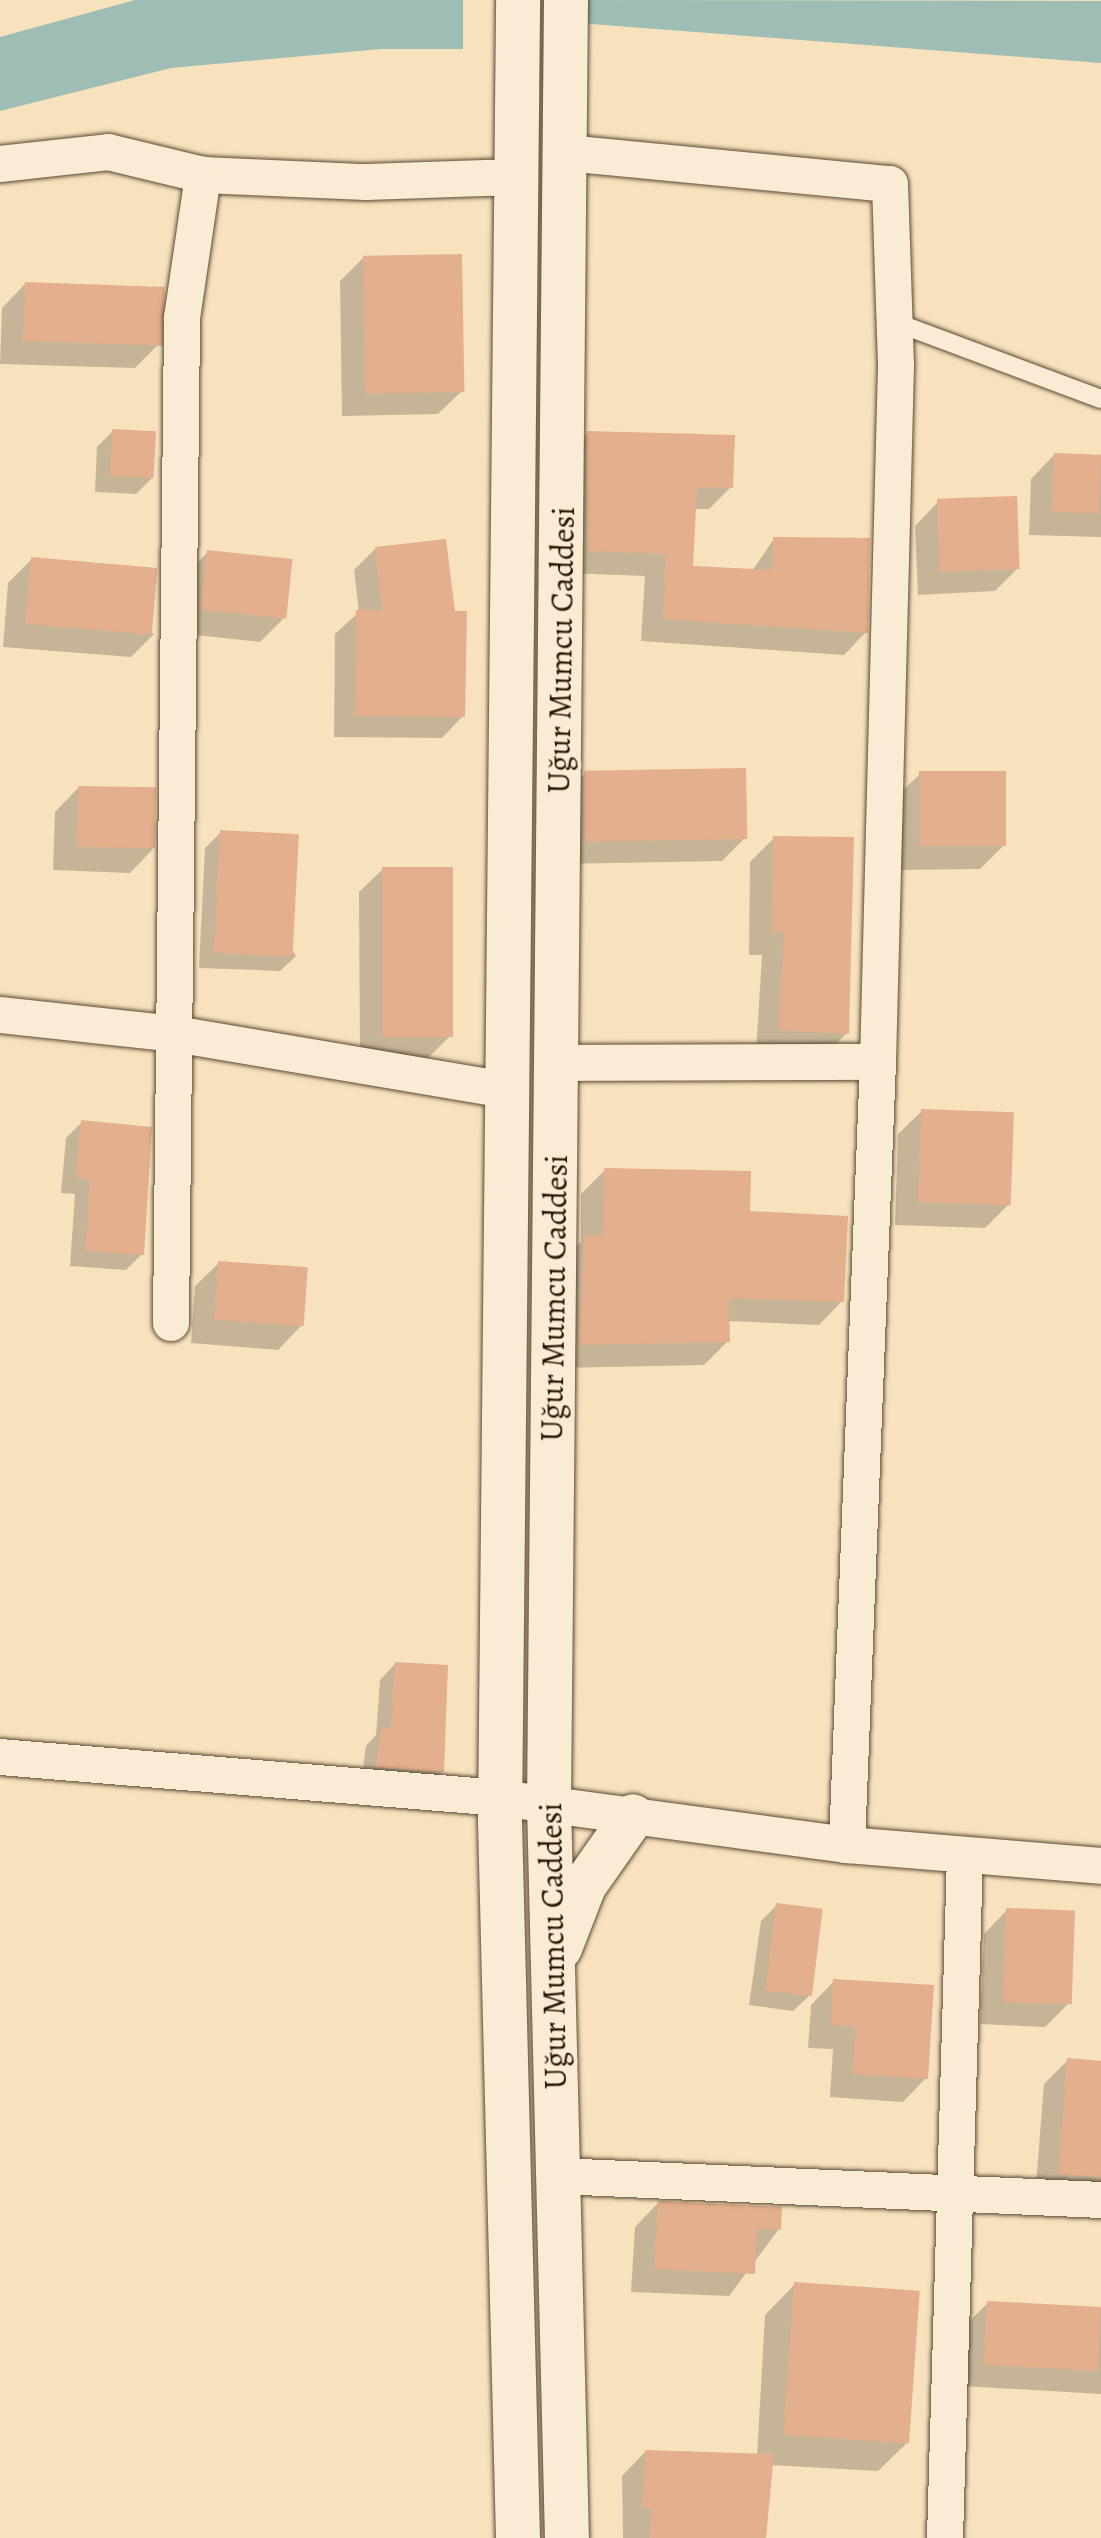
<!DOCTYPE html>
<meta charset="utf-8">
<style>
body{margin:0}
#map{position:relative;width:1101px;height:2538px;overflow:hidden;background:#f7e2bd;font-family:Alegreya,serif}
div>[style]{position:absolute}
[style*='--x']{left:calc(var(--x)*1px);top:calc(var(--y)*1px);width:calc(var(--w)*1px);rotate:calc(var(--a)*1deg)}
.water>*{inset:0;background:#9ebdb5}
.shadow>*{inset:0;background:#0003}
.building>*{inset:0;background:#e3af8c;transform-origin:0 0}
.roads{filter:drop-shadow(0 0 2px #5c4835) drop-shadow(0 0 2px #5c4835)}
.service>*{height:18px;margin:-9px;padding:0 9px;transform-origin:9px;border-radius:9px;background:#faecd4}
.minor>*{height:36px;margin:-18px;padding:0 18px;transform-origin:18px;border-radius:18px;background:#faecd4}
.tertiary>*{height:44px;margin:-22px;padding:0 22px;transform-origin:22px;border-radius:22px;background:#faecd4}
span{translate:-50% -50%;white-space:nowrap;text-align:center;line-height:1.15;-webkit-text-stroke:7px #faecd4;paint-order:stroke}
.street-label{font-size:32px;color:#291408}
</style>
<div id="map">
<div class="water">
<i style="clip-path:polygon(135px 0,463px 0,463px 49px,381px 49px,171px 68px,0 111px,0 37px)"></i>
<i style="clip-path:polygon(578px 0,1101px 1px,1101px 63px,578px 23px)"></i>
</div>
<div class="shadow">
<i style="clip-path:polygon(364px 257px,462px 391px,438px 414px,342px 416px,340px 281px)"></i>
<i style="clip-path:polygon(25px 284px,159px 344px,135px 368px,0 364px,2px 308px)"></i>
<i style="clip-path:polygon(113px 431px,152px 478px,136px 494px,95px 492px,97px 447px)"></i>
<i style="clip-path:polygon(588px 433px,731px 487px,709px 509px,694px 509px,691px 568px,752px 571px,774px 539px,866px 632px,844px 655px,641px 641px,645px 576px,566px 573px,565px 456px)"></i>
<i style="clip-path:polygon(1054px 455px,1101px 457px,1101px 537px,1029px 535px,1031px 479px)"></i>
<i style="clip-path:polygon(938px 502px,1018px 568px,995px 591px,918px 595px,915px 526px)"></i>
<i style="clip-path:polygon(375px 549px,463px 716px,442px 738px,334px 737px,335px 634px,359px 612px,354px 570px)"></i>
<i style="clip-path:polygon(208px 552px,284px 618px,260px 642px,177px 633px,185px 575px)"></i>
<i style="clip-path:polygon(32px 559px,154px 634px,131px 657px,3px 647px,8px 583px)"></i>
<i style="clip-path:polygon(585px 774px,745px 838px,722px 861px,560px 864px,561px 797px)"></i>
<i style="clip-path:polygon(920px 774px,1004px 845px,980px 869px,897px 870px,896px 797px)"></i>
<i style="clip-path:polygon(78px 788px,153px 849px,130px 873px,53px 870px,55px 812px)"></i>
<i style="clip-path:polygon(221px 832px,296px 956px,280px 971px,199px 968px,205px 848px)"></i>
<i style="clip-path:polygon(774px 838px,847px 1033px,823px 1057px,756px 1053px,762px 955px,749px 955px,750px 862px)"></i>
<i style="clip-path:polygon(383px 869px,450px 1036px,426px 1060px,360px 1059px,359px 892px)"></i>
<i style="clip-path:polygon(922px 1111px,1008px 1205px,985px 1228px,895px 1225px,898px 1134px)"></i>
<i style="clip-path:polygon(82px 1122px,142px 1254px,126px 1270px,70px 1266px,75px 1194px,61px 1193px,66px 1138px)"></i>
<i style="clip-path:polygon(605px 1170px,842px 1301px,819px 1325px,728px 1321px,728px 1341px,704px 1365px,557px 1368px,561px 1261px,581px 1242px,581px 1194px)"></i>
<i style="clip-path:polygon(219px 1263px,301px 1326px,278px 1350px,191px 1343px,195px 1286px)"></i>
<i style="clip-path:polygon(395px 1664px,442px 1772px,427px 1787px,361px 1782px,366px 1746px,376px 1735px,380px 1680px)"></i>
<i style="clip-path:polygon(777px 1905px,809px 1996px,793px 2011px,749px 2005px,761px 1921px)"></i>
<i style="clip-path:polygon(1007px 1910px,1069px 2003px,1045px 2027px,980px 2024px,984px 1934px)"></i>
<i style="clip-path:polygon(834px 1981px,926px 2078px,903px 2102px,830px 2097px,833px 2049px,808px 2048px,811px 2005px)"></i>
<i style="clip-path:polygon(1068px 2060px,1101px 2064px,1101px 2203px,1035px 2197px,1044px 2084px)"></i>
<i style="clip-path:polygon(658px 2203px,779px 2229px,729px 2296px,631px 2292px,635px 2227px)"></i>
<i style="clip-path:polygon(795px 2284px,909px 2441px,878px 2471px,770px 2465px,763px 2538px,623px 2538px,622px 2476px,645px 2452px,757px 2456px,765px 2315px)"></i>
<i style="clip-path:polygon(988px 2303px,1101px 2309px,1101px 2394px,962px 2386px,965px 2325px)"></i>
</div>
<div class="building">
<i style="left:462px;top:254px;width:138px;height:99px;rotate:89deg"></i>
<i style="left:25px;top:282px;width:140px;height:59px;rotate:2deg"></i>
<i style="left:112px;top:429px;width:44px;height:47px;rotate:3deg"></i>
<i style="clip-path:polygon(587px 431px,735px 435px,733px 488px,697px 487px,693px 566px,773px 570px,773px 537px,870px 538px,868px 633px,663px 619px,666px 554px,588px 551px)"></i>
<i style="left:1054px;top:453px;width:47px;height:59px;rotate:2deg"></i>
<i style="left:1017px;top:496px;width:73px;height:80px;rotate:88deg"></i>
<i style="clip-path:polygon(446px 539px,455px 611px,467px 611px,465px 717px,355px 716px,356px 610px,382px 610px,375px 547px)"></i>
<i style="left:207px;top:550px;width:86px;height:60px;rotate:6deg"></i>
<i style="left:31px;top:557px;width:127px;height:67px;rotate:5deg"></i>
<i style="left:746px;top:768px;width:71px;height:162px;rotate:89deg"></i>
<i style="left:1006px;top:771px;width:75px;height:87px;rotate:90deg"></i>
<i style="left:78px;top:786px;width:78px;height:61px;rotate:1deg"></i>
<i style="left:220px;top:830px;width:79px;height:123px;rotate:3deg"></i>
<i style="clip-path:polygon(773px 836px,854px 837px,849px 1034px,778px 1030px,784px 932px,772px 932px)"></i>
<i style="left:382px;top:867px;width:71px;height:170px"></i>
<i style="left:921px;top:1109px;width:93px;height:93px;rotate:2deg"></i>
<i style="clip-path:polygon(81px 1120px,152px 1127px,144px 1255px,85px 1251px,90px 1179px,76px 1178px)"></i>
<i style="clip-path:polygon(604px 1168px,751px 1171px,750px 1211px,848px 1216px,844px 1302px,729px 1298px,730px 1342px,579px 1345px,584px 1235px,603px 1235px)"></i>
<i style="left:218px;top:1261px;width:90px;height:59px;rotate:4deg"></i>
<i style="clip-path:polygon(395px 1662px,448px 1665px,444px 1772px,376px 1767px,381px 1728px,391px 1729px)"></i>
<i style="left:776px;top:1903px;width:47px;height:88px;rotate:7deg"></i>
<i style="left:1006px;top:1908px;width:69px;height:94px;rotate:2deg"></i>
<i style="clip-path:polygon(833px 1979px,934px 1985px,928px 2079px,853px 2074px,855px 2026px,831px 2025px)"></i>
<i style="clip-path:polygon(1067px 2058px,1101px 2061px,1101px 2177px,1058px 2174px)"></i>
<i style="clip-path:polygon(658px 2201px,782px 2207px,781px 2230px,757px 2229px,755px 2274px,654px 2269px)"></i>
<i style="left:794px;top:2282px;width:126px;height:153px;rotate:4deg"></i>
<i style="left:987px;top:2301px;width:114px;height:64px;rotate:3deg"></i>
<i style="clip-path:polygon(645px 2450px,774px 2454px,766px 2538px,650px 2538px,651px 2508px,642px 2508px)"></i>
</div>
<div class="roads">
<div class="service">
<i style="--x:895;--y:322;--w:220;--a:20.5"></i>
</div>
<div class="minor">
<i style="--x:566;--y:153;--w:325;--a:5.5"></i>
<i style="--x:890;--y:184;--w:182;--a:88.1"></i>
<i style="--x:896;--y:366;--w:696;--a:91.48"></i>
<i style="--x:878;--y:1062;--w:784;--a:92.27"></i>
<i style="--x:0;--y:164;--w:109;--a:-6.3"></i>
<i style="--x:108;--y:152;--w:98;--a:13.6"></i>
<i style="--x:203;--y:175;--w:163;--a:2.5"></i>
<i style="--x:366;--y:182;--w:150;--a:-1.9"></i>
<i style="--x:0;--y:1015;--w:176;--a:6.2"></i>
<i style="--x:175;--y:1034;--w:337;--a:9.6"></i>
<i style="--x:557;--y:1063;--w:321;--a:-0.2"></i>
<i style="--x:171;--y:1323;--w:1005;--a:-89.37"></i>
<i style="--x:182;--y:318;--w:145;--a:-81.6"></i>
<i style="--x:0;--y:1757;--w:502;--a:4.69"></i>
<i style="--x:500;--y:1798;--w:350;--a:7.7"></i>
<i style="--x:847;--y:1845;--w:255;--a:4.7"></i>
<i style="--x:558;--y:2176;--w:544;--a:2.53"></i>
<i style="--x:945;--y:2538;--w:683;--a:-88.32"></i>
</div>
<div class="tertiary">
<i style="--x:566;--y:0;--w:1804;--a:90.54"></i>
<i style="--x:549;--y:1804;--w:734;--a:88.6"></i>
<i style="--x:560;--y:1948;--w:66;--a:-68.8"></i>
<i style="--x:584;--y:1886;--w:85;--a:-55"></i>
<i style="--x:518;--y:2538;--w:717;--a:-91.44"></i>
<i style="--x:500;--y:1821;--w:1821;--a:-89.43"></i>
</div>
</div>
<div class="street-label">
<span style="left:561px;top:650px;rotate:-89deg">Uğur Mumcu Caddesi</span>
<span style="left:554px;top:1298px;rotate:-89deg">Uğur Mumcu Caddesi</span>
<span style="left:553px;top:1946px;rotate:-91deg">Uğur Mumcu Caddesi</span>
</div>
</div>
